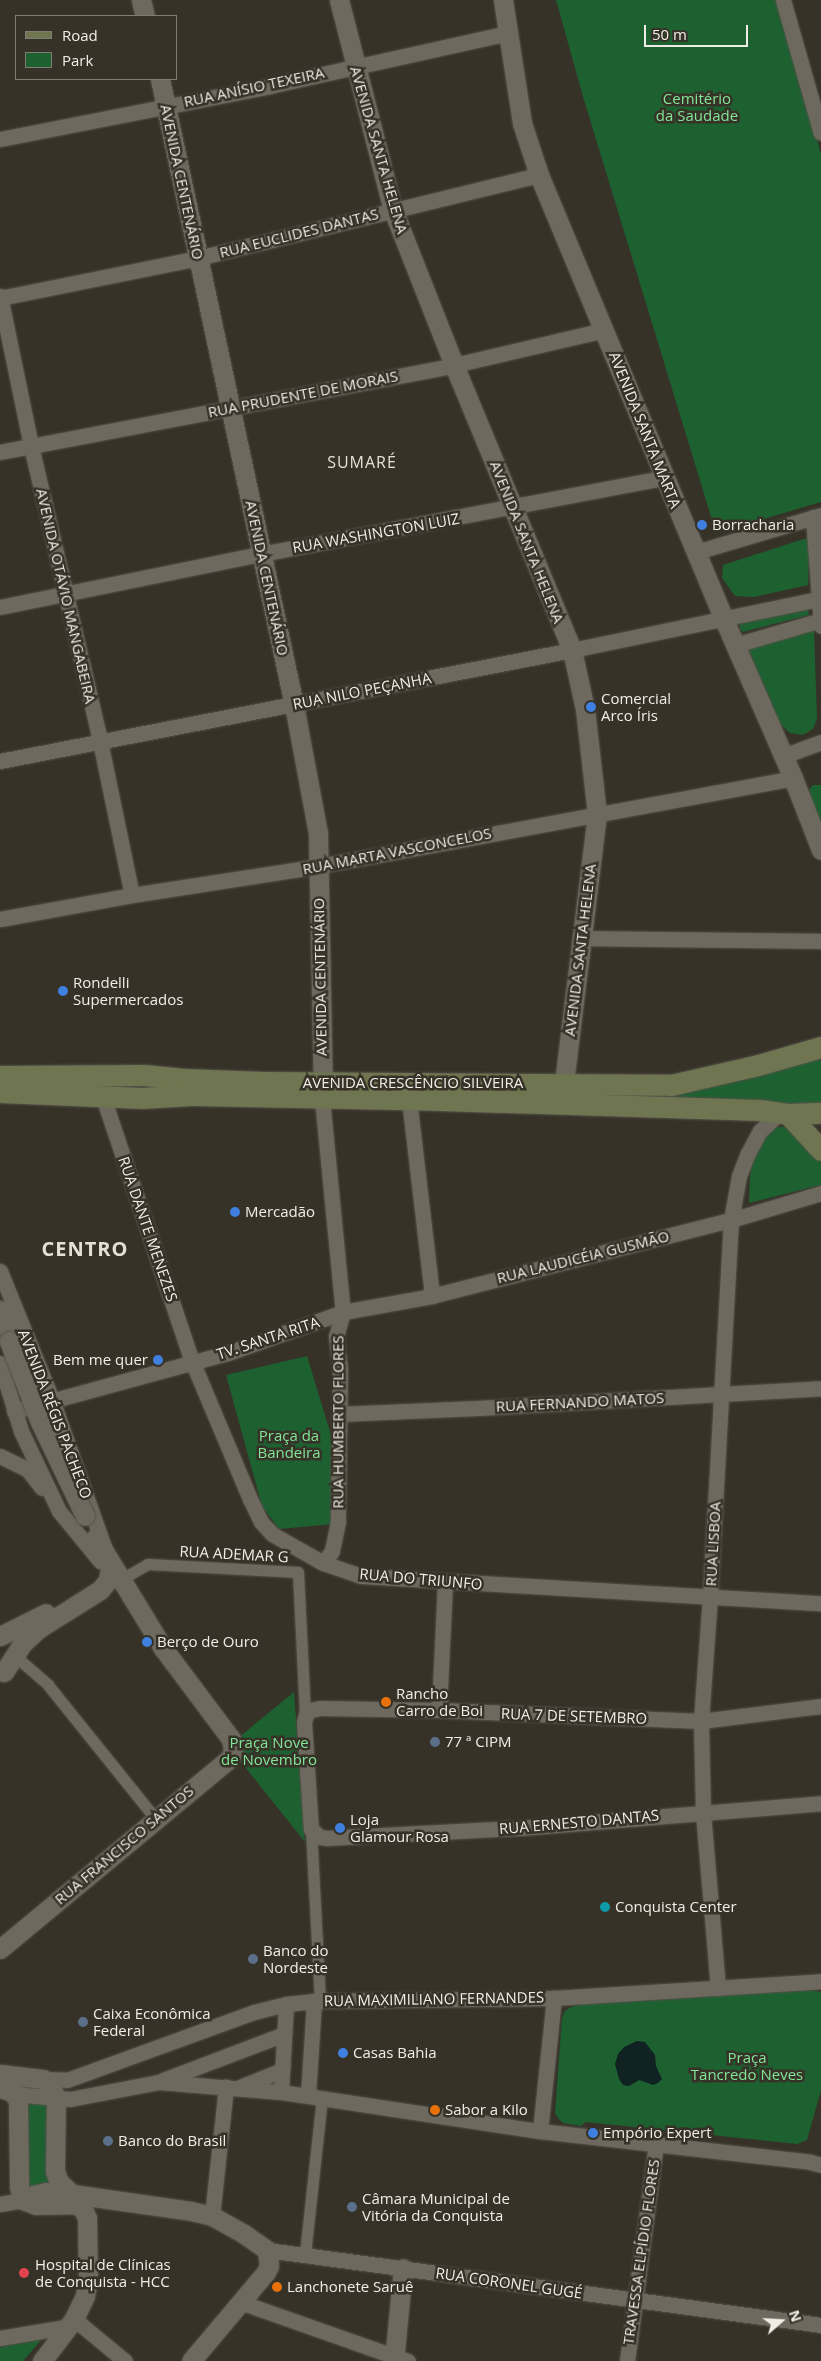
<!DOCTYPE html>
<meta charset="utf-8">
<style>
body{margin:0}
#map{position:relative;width:821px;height:2361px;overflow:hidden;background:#363228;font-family:"Open Sans",sans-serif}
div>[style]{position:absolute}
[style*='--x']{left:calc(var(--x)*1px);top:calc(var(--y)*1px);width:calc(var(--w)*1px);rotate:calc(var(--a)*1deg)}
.green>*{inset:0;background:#1d6131}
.water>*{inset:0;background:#112223}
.roads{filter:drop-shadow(0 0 1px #555149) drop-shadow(0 0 1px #555149)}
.pedestrian>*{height:11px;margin:-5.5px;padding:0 5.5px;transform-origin:5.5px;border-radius:5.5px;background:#6d695e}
.minor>*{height:15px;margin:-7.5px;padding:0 7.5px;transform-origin:7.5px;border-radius:7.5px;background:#6d695e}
.tertiary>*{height:19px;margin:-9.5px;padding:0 9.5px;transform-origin:9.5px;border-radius:9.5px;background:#6d695e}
.secondary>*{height:21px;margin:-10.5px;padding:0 10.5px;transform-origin:10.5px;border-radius:10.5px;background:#6e7550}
.bridges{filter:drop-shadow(0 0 1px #555149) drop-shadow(0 0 1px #555149)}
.tertiary-bridge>*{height:19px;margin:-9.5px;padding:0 9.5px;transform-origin:9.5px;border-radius:9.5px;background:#6d695e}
.dots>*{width:14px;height:14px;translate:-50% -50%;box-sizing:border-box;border:2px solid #363228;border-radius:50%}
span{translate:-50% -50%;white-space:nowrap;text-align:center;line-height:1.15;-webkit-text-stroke:5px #363228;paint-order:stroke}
.street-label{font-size:15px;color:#f0ede7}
.park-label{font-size:15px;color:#82e597}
.poi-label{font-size:15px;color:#f0ede7}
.left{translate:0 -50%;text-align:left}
.right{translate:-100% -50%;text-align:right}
.neighbourhood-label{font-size:16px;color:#e5e0d3;letter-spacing:1px}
.district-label{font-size:20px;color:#e5e0d3;font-weight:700;letter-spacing:1px}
.legend{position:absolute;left:15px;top:15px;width:162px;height:65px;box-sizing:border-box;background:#363228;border:1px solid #807d74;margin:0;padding:6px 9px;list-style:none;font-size:15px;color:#f0ede7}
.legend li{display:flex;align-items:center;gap:10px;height:25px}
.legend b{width:25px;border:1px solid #807d74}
.north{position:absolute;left:756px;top:2296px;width:50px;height:50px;-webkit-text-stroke:4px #363228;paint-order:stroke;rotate:71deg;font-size:14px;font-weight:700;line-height:20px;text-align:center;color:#f0ede7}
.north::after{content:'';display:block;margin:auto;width:18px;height:22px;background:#f0ede7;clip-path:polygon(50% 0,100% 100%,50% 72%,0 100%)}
.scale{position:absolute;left:644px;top:25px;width:104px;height:22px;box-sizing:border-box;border:2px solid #f0ede7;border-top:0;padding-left:6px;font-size:15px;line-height:18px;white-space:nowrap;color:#f0ede7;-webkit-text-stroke:4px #363228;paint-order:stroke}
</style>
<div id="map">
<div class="green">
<i style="clip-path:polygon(556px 0,779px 0,821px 154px,821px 502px,716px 533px,584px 100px)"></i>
<i style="clip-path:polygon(810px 537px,808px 585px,754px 597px,735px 596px,722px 578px,723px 565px)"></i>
<i style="clip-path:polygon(808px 606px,809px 615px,743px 632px,740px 629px,740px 622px)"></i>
<i style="clip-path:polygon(814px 629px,817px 719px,813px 729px,803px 735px,790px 733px,780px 724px,748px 649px)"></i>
<i style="clip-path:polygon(813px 785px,821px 785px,821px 822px,817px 819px,809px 790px)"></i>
<i style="clip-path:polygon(808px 1060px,821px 1060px,821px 1105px,612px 1097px)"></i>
<i style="clip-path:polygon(779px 1127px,788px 1127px,821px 1157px,821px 1185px,749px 1203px,750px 1175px,755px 1152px,762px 1138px,772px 1129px)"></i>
<i style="clip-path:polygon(307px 1356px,334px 1445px,334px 1524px,279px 1529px,262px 1506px,226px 1375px)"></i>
<i style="clip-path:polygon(294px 1692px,305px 1842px,241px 1762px,238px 1738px)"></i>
<i style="clip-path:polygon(809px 1990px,821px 1992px,821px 2090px,807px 2140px,797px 2144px,586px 2122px,581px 2126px,563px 2123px,558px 2118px,555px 2113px,562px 2018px,565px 2011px,571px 2007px,582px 2004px)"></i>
<i style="clip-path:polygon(29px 2097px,53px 2102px,57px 2182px,24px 2197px,20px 2104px)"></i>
<i style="clip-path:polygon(43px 2338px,23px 2361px,0 2361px,0 2347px)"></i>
</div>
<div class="water">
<i style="clip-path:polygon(637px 2041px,645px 2042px,655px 2055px,656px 2066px,662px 2079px,658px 2083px,653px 2085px,639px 2080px,629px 2086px,623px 2085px,619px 2079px,615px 2064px,618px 2054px,624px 2047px)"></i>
</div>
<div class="roads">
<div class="pedestrian">
<i style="--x:120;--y:1580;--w:32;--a:-30"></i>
<i style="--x:148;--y:1564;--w:150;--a:3.1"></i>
<i style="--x:298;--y:1572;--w:142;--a:87.2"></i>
<i style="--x:22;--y:1662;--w:35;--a:41"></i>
<i style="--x:48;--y:1685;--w:171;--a:51.2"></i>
<i style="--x:311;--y:1829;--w:172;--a:87"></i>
<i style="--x:305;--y:2254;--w:158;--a:-83.8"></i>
</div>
<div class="minor">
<i style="--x:783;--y:0;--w:138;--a:74.1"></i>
<i style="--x:0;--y:139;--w:274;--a:-11.1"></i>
<i style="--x:269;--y:86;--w:245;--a:-12.5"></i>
<i style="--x:0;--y:296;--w:153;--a:78.3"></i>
<i style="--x:31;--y:446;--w:303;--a:76.8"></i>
<i style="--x:100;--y:741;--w:157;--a:78.3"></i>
<i style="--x:0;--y:298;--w:202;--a:-11.4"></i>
<i style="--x:198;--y:258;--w:351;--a:-13.7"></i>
<i style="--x:0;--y:452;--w:462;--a:-10.8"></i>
<i style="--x:454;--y:365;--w:154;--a:-13.1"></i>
<i style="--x:813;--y:517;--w:109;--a:85.8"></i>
<i style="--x:696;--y:552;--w:130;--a:-16.5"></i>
<i style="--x:0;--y:607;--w:266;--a:-11.5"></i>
<i style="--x:261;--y:554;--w:410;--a:-10.7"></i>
<i style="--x:735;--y:645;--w:90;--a:-16.2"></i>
<i style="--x:783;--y:756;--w:40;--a:-20.2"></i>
<i style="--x:0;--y:761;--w:583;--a:-10.98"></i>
<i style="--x:572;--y:650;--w:252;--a:-11.7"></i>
<i style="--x:0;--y:919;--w:134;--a:-10.3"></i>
<i style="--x:132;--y:895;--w:189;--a:-8.8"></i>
<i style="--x:319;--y:866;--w:482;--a:-10.5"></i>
<i style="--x:581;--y:938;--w:240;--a:0.7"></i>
<i style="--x:103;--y:1097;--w:279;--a:71.4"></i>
<i style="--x:192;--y:1361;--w:150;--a:67.2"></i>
<i style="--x:250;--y:1499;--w:25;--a:64"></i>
<i style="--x:261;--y:1522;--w:16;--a:47"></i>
<i style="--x:272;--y:1534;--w:59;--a:29.6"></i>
<i style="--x:323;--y:1563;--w:40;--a:18.9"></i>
<i style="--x:361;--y:1576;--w:461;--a:3.4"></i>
<i style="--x:322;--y:1099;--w:214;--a:84.4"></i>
<i style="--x:343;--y:1312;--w:25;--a:106"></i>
<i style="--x:336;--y:1336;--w:34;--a:83"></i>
<i style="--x:340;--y:1370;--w:152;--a:90.8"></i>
<i style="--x:338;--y:1522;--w:30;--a:102"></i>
<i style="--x:332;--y:1551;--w:15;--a:127"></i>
<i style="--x:409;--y:1099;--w:198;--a:83.3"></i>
<i style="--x:0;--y:1271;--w:139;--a:68"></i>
<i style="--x:52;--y:1400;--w:156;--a:70.5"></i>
<i style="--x:0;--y:1363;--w:71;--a:72.8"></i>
<i style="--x:21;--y:1431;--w:89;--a:64.6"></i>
<i style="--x:59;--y:1511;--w:65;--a:50.6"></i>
<i style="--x:14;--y:1411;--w:222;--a:-15.2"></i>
<i style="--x:228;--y:1353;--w:122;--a:-19.6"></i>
<i style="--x:343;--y:1312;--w:90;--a:-10.2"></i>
<i style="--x:432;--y:1296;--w:309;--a:-14.3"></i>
<i style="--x:731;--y:1220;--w:94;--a:-16.7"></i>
<i style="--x:339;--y:1414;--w:139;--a:-2.5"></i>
<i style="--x:478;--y:1408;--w:344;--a:-3.3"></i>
<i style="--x:0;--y:1456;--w:30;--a:26"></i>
<i style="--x:27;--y:1469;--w:24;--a:52"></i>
<i style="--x:821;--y:1706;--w:121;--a:172.9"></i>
<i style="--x:701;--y:1721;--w:262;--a:-177.6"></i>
<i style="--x:439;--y:1710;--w:119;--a:-179"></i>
<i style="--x:320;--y:1708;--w:13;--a:167"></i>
<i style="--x:307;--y:1711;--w:11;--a:105"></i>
<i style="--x:304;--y:1722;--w:107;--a:86.3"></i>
<i style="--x:311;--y:1829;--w:12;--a:42"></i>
<i style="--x:320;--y:1837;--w:6;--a:9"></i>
<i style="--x:326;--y:1838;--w:194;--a:-3"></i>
<i style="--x:520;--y:1828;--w:302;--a:-4.7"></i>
<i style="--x:439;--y:1710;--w:127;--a:-87.3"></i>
<i style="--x:718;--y:1988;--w:177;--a:-94.9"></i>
<i style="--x:703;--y:1812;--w:91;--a:-91.3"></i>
<i style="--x:701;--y:1721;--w:126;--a:-85.9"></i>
<i style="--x:710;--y:1595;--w:376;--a:-86.8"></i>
<i style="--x:731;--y:1220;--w:45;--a:-79.7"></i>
<i style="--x:739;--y:1176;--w:22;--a:-69"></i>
<i style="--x:747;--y:1155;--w:27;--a:-62"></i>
<i style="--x:760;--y:1131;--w:26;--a:-43"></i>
<i style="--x:43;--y:2079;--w:24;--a:2"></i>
<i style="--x:67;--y:2080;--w:199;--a:-20"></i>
<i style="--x:254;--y:2012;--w:33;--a:-14"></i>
<i style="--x:286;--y:2004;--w:28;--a:-6"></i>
<i style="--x:314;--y:2001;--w:240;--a:-0.7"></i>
<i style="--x:554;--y:1998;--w:268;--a:-3.6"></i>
<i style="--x:163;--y:2080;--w:129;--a:-20.8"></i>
<i style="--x:240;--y:2087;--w:45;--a:-22"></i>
<i style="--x:9;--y:2091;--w:16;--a:14"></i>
<i style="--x:25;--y:2095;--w:45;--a:5.1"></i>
<i style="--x:70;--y:2099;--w:91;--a:-10.8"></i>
<i style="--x:159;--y:2082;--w:122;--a:4.7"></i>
<i style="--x:281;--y:2092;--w:262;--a:8.6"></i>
<i style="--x:540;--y:2131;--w:272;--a:6.5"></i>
<i style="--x:810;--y:2162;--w:11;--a:15"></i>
<i style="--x:281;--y:2092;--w:88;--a:-86.7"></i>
<i style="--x:308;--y:2095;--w:94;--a:-86.3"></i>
<i style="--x:540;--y:2131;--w:134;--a:-84"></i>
<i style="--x:0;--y:2204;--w:23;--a:-10"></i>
<i style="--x:23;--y:2200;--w:12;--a:-35"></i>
<i style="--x:33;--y:2193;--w:13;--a:-13"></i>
<i style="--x:46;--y:2190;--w:26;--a:9"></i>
<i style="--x:212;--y:2216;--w:130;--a:-83.8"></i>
<i style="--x:267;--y:2250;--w:559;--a:7.71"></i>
<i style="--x:240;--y:2302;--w:178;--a:19.4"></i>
<i style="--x:74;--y:2319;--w:66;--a:39.5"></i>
<i style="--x:0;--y:2338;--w:71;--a:-9.7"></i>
<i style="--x:627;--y:2361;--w:219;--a:-82.4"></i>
</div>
<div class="tertiary">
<i style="--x:141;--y:0;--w:16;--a:76"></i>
<i style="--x:339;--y:0;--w:217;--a:75.6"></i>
<i style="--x:393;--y:210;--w:167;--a:68.5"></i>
<i style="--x:454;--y:365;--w:308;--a:67.5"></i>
<i style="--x:572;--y:650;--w:60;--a:77.6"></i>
<i style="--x:585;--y:709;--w:106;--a:83.5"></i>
<i style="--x:597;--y:814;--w:286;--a:97"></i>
<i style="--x:503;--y:0;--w:124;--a:81.2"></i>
<i style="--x:522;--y:123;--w:55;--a:71.9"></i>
<i style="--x:539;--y:175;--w:479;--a:67.4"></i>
<i style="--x:723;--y:617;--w:176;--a:66.5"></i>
<i style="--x:793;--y:778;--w:77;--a:68.7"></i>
<i style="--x:160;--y:79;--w:640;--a:77.92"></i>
<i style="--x:294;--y:705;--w:130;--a:79.4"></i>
<i style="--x:318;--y:833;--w:250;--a:88.9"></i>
<i style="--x:0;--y:1310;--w:32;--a:74"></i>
<i style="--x:0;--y:1636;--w:51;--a:-26.6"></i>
<i style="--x:4;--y:1672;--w:35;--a:-57"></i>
<i style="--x:23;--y:1643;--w:21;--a:-43"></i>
<i style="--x:38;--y:1629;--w:73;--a:-32.2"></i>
<i style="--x:100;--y:1590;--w:13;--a:-51"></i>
<i style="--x:108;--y:1580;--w:11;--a:-80"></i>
<i style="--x:110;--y:1569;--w:11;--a:-100"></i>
<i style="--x:108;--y:1558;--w:24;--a:-120"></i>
<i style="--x:0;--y:1949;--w:300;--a:-39.7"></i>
<i style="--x:231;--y:1757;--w:8;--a:-76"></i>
<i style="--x:233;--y:1749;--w:10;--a:-101"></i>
<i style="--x:231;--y:1739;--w:114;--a:-126.8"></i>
<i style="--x:163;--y:1648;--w:105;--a:-121.4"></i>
<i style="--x:0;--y:2074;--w:43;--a:6.6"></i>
<i style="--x:43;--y:2079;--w:9;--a:41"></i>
<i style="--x:50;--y:2085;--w:14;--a:65"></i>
<i style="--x:56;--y:2098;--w:73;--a:90.8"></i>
<i style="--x:55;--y:2171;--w:12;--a:70"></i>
<i style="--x:59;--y:2182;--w:18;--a:43"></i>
<i style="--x:72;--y:2194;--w:120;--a:8.1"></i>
<i style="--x:191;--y:2211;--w:22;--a:13"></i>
<i style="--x:212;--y:2216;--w:37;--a:29"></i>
<i style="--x:244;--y:2234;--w:28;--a:35"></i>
<i style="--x:267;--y:2250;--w:16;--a:83"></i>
<i style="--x:269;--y:2266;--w:7;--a:117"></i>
<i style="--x:266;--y:2272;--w:116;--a:130.1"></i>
<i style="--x:0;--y:2088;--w:13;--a:18"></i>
<i style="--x:12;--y:2092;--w:10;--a:53"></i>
<i style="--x:18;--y:2100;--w:87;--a:89.3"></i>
<i style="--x:19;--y:2187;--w:14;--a:73"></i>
<i style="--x:23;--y:2200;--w:14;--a:21"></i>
<i style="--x:36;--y:2205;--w:39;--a:-1"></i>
<i style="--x:75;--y:2204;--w:9;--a:32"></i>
<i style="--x:83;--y:2209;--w:10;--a:66"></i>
<i style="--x:87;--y:2218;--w:61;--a:89.1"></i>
<i style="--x:88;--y:2279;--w:17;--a:100"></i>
<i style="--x:85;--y:2296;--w:25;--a:116"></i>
<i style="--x:74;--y:2319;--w:53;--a:127.3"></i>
<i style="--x:394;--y:2361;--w:93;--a:-84.5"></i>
</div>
<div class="secondary">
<i style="--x:0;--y:1076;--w:144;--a:-0.4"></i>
<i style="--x:144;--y:1075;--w:40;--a:5.7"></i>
<i style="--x:184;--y:1079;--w:80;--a:2.1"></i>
<i style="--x:264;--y:1082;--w:407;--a:0.4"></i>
<i style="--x:671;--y:1085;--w:89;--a:-12.9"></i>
<i style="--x:758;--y:1065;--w:66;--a:-15.9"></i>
<i style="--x:0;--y:1092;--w:142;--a:2.4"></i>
<i style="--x:142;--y:1098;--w:50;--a:-3.4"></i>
<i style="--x:192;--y:1095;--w:217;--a:1.1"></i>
<i style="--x:409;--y:1099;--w:351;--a:1.8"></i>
<i style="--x:760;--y:1110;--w:28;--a:8"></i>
<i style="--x:788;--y:1114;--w:33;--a:-2"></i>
<i style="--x:788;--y:1114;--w:49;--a:47.5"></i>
</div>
</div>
<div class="bridges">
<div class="tertiary-bridge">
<i style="--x:9;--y:1341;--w:87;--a:69.1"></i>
<i style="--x:40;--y:1422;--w:104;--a:64.4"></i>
</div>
</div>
<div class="dots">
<i style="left:702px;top:525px;background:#3f7fe0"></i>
<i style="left:591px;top:707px;background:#3f7fe0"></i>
<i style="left:63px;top:991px;background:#3f7fe0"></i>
<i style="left:235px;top:1212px;background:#3f7fe0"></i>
<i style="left:158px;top:1360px;background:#3f7fe0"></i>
<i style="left:147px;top:1642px;background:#3f7fe0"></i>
<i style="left:386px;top:1702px;background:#e8710a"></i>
<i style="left:435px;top:1742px;background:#5c6f8a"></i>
<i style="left:340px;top:1828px;background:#3f7fe0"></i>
<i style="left:605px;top:1907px;background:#0f9aa8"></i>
<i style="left:253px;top:1959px;background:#5c6f8a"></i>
<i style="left:83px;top:2022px;background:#5c6f8a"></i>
<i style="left:343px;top:2053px;background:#3f7fe0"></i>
<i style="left:435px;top:2110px;background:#e8710a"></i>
<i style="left:593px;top:2133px;background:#3f7fe0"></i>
<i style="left:108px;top:2141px;background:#5c6f8a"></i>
<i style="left:352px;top:2207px;background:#5c6f8a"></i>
<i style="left:24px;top:2273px;background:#e0444e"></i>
<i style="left:277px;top:2287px;background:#e8710a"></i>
</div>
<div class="street-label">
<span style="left:254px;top:87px;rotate:-12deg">RUA ANÍSIO TEXEIRA</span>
<span style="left:379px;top:150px;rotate:74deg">AVENIDA SANTA HELENA</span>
<span style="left:182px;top:182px;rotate:78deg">AVENIDA CENTENÁRIO</span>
<span style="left:299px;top:233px;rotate:-14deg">RUA EUCLIDES DANTAS</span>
<span style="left:303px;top:394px;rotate:-11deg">RUA PRUDENTE DE MORAIS</span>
<span style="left:645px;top:430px;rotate:68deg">AVENIDA SANTA MARTA</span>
<span style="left:376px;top:533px;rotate:-10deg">RUA WASHINGTON LUIZ</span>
<span style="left:527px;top:542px;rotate:68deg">AVENIDA SANTA HELENA</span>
<span style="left:267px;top:578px;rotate:78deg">AVENIDA CENTENÁRIO</span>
<span style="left:66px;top:596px;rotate:77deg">AVENIDA OTÁVIO MANGABEIRA</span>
<span style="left:362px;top:691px;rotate:-11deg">RUA NILO PEÇANHA</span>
<span style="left:397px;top:851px;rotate:-11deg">RUA MARTA VASCONCELOS</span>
<span style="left:580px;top:950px;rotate:-83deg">AVENIDA SANTA HELENA</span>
<span style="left:320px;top:977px;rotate:-91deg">AVENIDA CENTENÁRIO</span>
<span style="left:413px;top:1083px">AVENIDA CRESCÊNCIO SILVEIRA</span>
<span style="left:148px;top:1229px;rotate:71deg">RUA DANTE MENEZES</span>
<span style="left:583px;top:1257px;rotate:-14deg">RUA LAUDICÉIA GUSMÃO</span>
<span style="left:268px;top:1338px;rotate:-18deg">TV. SANTA RITA</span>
<span style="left:580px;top:1402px;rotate:-3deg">RUA FERNANDO MATOS</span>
<span style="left:55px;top:1414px;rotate:69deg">AVENIDA RÉGIS PACHECO</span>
<span style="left:338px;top:1422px;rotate:-90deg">RUA HUMBERTO FLORES</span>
<span style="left:713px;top:1544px;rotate:-87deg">RUA LISBOA</span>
<span style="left:234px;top:1554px;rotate:3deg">RUA ADEMAR G</span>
<span style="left:421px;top:1579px;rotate:5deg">RUA DO TRIUNFO</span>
<span style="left:574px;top:1716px;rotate:2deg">RUA 7 DE SETEMBRO</span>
<span style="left:579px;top:1822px;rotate:-5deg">RUA ERNESTO DANTAS</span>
<span style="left:124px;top:1845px;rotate:-40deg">RUA FRANCISCO SANTOS</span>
<span style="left:434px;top:1999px;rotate:-1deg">RUA MAXIMILIANO FERNANDES</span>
<span style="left:641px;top:2252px;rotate:-82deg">TRAVESSA ELPÍDIO FLORES</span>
<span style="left:509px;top:2283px;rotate:8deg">RUA CORONEL GUGÉ</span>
</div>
<div class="park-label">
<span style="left:697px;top:107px">Cemitério<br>da Saudade</span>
<span style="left:289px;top:1444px">Praça da<br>Bandeira</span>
<span style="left:269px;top:1751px">Praça Nove<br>de Novembro</span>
<span style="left:747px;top:2066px">Praça<br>Tancredo Neves</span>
</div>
<div class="poi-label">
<span class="left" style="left:712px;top:525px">Borracharia</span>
<span class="left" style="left:601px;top:707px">Comercial<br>Arco Íris</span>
<span class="left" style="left:73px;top:991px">Rondelli<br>Supermercados</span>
<span class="left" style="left:245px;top:1212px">Mercadão</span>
<span class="right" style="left:148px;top:1360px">Bem me quer</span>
<span class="left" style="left:157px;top:1642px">Berço de Ouro</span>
<span class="left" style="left:396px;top:1702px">Rancho<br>Carro de Boi</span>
<span class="left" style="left:445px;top:1742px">77 ª CIPM</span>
<span class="left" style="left:350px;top:1828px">Loja<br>Glamour Rosa</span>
<span class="left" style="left:615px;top:1907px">Conquista Center</span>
<span class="left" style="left:263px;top:1959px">Banco do<br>Nordeste</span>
<span class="left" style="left:93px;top:2022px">Caixa Econômica<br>Federal</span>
<span class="left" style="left:353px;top:2053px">Casas Bahia</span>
<span class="left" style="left:445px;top:2110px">Sabor a Kilo</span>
<span class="left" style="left:603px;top:2133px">Empório Expert</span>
<span class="left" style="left:118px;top:2141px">Banco do Brasil</span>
<span class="left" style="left:362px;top:2207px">Câmara Municipal de<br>Vitória da Conquista</span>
<span class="left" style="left:35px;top:2273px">Hospital de Clínicas<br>de Conquista - HCC</span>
<span class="left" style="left:287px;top:2287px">Lanchonete Saruê</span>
</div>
<div class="neighbourhood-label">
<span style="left:362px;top:462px">SUMARÉ</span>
</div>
<div class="district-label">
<span style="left:85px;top:1248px">CENTRO</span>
</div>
<ul class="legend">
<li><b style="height:6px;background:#6e7550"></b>Road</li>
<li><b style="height:14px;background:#1d6131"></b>Park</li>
</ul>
<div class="north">N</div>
<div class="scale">50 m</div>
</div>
